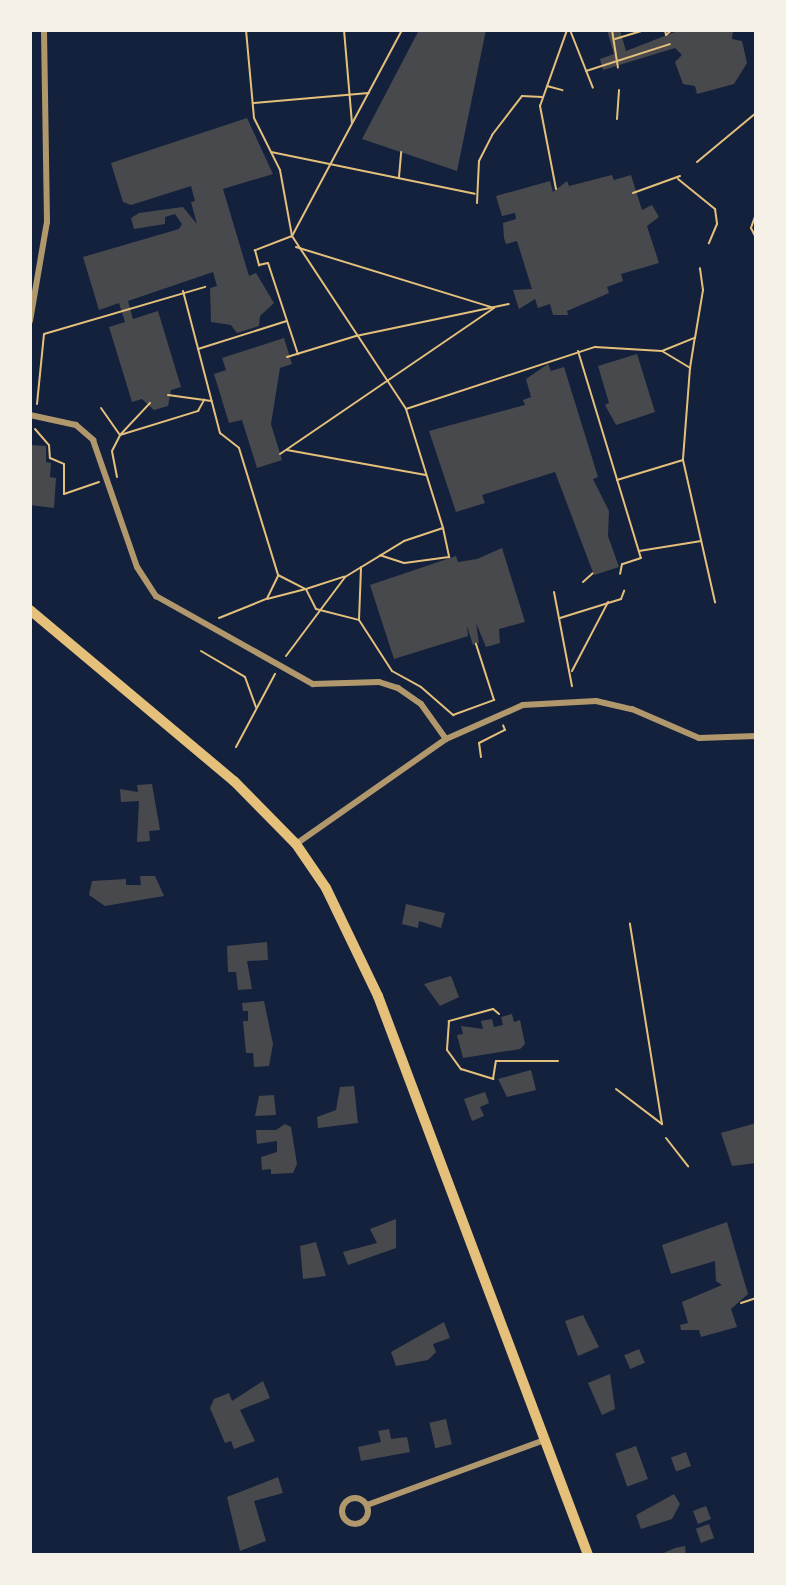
<!DOCTYPE html>
<style>
body{margin:0}
#map{position:relative;width:786px;height:1585px;overflow:hidden;background:#14213d;font-family:"PT Sans",sans-serif}
div>[style]{position:absolute}
[style*='--x']{left:calc(var(--x)*1px);top:calc(var(--y)*1px);width:calc(var(--w)*1px);rotate:calc(var(--a)*1deg)}
.building>*{inset:0;background:#48494c;transform-origin:0 0}
.path>*{height:2px;margin:-1px;padding:0 1px;transform-origin:1px;border-radius:1px;background:#e5c07b}
.minor>*{height:6px;margin:-3px;padding:0 3px;transform-origin:3px;border-radius:3px;background:#b1986c}
.minor>.ring{margin:-3px;padding:0;box-sizing:content-box;background:none;border:6px solid #b1986c;border-radius:50%}
.primary>*{height:10px;margin:-5px;padding:0 5px;transform-origin:5px;border-radius:5px;background:#e5c07b}
span{translate:-50% -50%;white-space:nowrap;text-align:center;line-height:1.15;-webkit-text-stroke:4.5px #f6f1e7;paint-order:stroke}
.frame{position:absolute;inset:0;border:32px solid #f6f1e7;pointer-events:none}
</style>
<div id="map">
<div class="building">
<i style="clip-path:polygon(419px 30px,486px 30px,457px 171px,362px 139px)"></i>
<i style="clip-path:polygon(607px 30px,620px 30px,626px 51px,680px 30px,733px 30px,732px 39px,742px 41px,747px 63px,734px 84px,697px 94px,695px 86px,683px 84px,675px 62px,682px 55px,675px 48px,603px 70px,600px 59px,614px 54px)"></i>
<i style="clip-path:polygon(247px 118px,273px 174px,223px 189px,249px 276px,256px 273px,274px 303px,260px 316px,259px 326px,237px 333px,231px 325px,211px 322px,210px 288px,217px 286px,213px 272px,128px 301px,133px 319px,158px 311px,181px 387px,171px 390px,168px 406px,154px 410px,142px 399px,132px 402px,109px 327px,125px 322px,119px 303px,99px 310px,83px 257px,179px 229px,182px 224px,175px 214px,165px 217px,165px 224px,134px 229px,131px 218px,139px 213px,183px 207px,197px 224px,191px 202px,195px 201px,191px 186px,131px 205px,123px 202px,111px 163px)"></i>
<i style="clip-path:polygon(612px 175px,614px 180px,631px 175px,642px 210px,652px 205px,659px 217px,647px 226px,659px 263px,621px 274px,623px 281px,607px 287px,609px 293px,567px 311px,568px 315px,553px 315px,550px 304px,538px 308px,535px 299px,519px 309px,513px 290px,532px 289px,517px 241px,506px 244px,504px 238px,503px 223px,516px 219px,515px 213px,502px 216px,496px 196px,550px 181px,553px 192px,567px 181px,569px 186px)"></i>
<i style="clip-path:polygon(284px 338px,292px 364px,280px 368px,271px 424px,282px 460px,257px 468px,242px 420px,229px 423px,214px 374px,226px 370px,222px 358px)"></i>
<i style="clip-path:polygon(637px 354px,655px 412px,616px 425px,605px 405px,609px 403px,598px 366px)"></i>
<i style="clip-path:polygon(548px 364px,551px 371px,564px 367px,598px 477px,593px 479px,609px 511px,608px 536px,619px 567px,594px 575px,555px 472px,482px 495px,485px 503px,456px 512px,429px 431px,525px 405px,523px 400px,531px 397px,526px 379px)"></i>
<i style="clip-path:polygon(31px 445px,46px 446px,46px 462px,51px 463px,50px 477px,56px 478px,54px 508px,30px 505px)"></i>
<i style="clip-path:polygon(502px 548px,525px 622px,499px 629px,500px 643px,486px 647px,476px 623px,479px 643px,473px 645px,467px 626px,468px 636px,394px 659px,370px 585px,456px 556px,458px 562px,477px 559px)"></i>
<i style="clip-path:polygon(152px 784px,160px 830px,149px 831px,150px 841px,137px 842px,139px 801px,121px 802px,120px 789px,138px 792px,137px 785px)"></i>
<i style="clip-path:polygon(140px 876px,155px 876px,164px 896px,105px 906px,89px 895px,92px 881px,126px 879px,126px 885px,141px 885px)"></i>
<i style="clip-path:polygon(406px 904px,445px 913px,441px 928px,419px 921px,418px 928px,402px 924px)"></i>
<i style="clip-path:polygon(267px 942px,268px 960px,247px 961px,252px 989px,238px 990px,236px 972px,228px 972px,227px 946px)"></i>
<i style="clip-path:polygon(451px 976px,459px 997px,440px 1006px,424px 984px)"></i>
<i style="clip-path:polygon(264px 1001px,273px 1044px,269px 1066px,254px 1067px,253px 1053px,246px 1053px,243px 1021px,248px 1021px,248px 1011px,243px 1011px,242px 1003px)"></i>
<i style="clip-path:polygon(512px 1014px,514px 1022px,520px 1020px,525px 1044px,520px 1049px,463px 1058px,457px 1035px,463px 1034px,461px 1026px,483px 1029px,481px 1021px,492px 1019px,494px 1027px,503px 1025px,501px 1017px)"></i>
<i style="clip-path:polygon(531px 1070px,536px 1090px,507px 1097px,498px 1079px)"></i>
<i style="clip-path:polygon(354px 1086px,358px 1123px,318px 1128px,317px 1117px,336px 1110px,340px 1087px)"></i>
<i style="clip-path:polygon(485px 1092px,489px 1103px,480px 1107px,484px 1116px,472px 1121px,464px 1099px)"></i>
<i style="clip-path:polygon(274px 1095px,276px 1115px,255px 1116px,259px 1096px)"></i>
<i style="clip-path:polygon(756px 1123px,756px 1163px,732px 1166px,721px 1133px)"></i>
<i style="clip-path:polygon(285px 1124px,291px 1127px,297px 1164px,293px 1173px,271px 1174px,271px 1169px,262px 1170px,261px 1157px,277px 1152px,277px 1141px,257px 1144px,256px 1130px,276px 1130px)"></i>
<i style="clip-path:polygon(396px 1219px,396px 1248px,348px 1265px,343px 1252px,377px 1243px,370px 1229px)"></i>
<i style="clip-path:polygon(727px 1222px,748px 1294px,731px 1309px,737px 1327px,701px 1337px,699px 1330px,681px 1330px,680px 1325px,688px 1323px,682px 1302px,722px 1285px,716px 1281px,715px 1261px,671px 1274px,662px 1245px)"></i>
<i style="clip-path:polygon(316px 1242px,326px 1276px,303px 1279px,300px 1246px)"></i>
<i style="clip-path:polygon(583px 1315px,599px 1347px,578px 1356px,565px 1321px)"></i>
<i style="clip-path:polygon(444px 1322px,450px 1338px,433px 1344px,436px 1352px,428px 1360px,396px 1366px,391px 1352px)"></i>
<i style="left:639px;top:1349px;width:15px;height:16px;rotate:67deg"></i>
<i style="clip-path:polygon(610px 1374px,615px 1409px,602px 1415px,588px 1383px)"></i>
<i style="clip-path:polygon(263px 1381px,270px 1398px,240px 1410px,255px 1441px,234px 1449px,231px 1441px,225px 1443px,210px 1408px,214px 1399px,229px 1393px,232px 1401px)"></i>
<i style="left:446px;top:1419px;width:26px;height:17px;rotate:77deg"></i>
<i style="clip-path:polygon(389px 1429px,391px 1439px,407px 1437px,410px 1452px,361px 1461px,358px 1447px,381px 1442px,378px 1431px)"></i>
<i style="left:636px;top:1446px;width:35px;height:22px;rotate:70deg"></i>
<i style="left:686px;top:1452px;width:15px;height:16px;rotate:70deg"></i>
<i style="clip-path:polygon(278px 1477px,283px 1493px,254px 1501px,266px 1541px,240px 1551px,227px 1497px)"></i>
<i style="clip-path:polygon(674px 1494px,680px 1504px,672px 1519px,641px 1529px,636px 1515px)"></i>
<i style="left:706px;top:1506px;width:14px;height:14px;rotate:69deg"></i>
<i style="left:709px;top:1524px;width:15px;height:14px;rotate:70deg"></i>
<i style="clip-path:polygon(685px 1546px,686px 1555px,659px 1555px,675px 1548px)"></i>
</div>
<div class="path">
<i style="--x:246;--y:30;--w:88;--a:84.8"></i>
<i style="--x:254;--y:118;--w:58;--a:63.4"></i>
<i style="--x:280;--y:170;--w:67;--a:79.7"></i>
<i style="--x:292;--y:236;--w:40;--a:159"></i>
<i style="--x:255;--y:250;--w:16;--a:75"></i>
<i style="--x:259;--y:265;--w:9;--a:-13"></i>
<i style="--x:268;--y:263;--w:96;--a:71.8"></i>
<i style="--x:344;--y:30;--w:93;--a:85.1"></i>
<i style="--x:402;--y:30;--w:234;--a:118.1"></i>
<i style="--x:292;--y:236;--w:207;--a:56.6"></i>
<i style="--x:406;--y:409;--w:125;--a:72.7"></i>
<i style="--x:570;--y:30;--w:62;--a:68.4"></i>
<i style="--x:612;--y:30;--w:38;--a:81"></i>
<i style="--x:665;--y:30;--w:5;--a:79"></i>
<i style="--x:666;--y:35;--w:8;--a:-40"></i>
<i style="--x:615;--y:39;--w:31;--a:-17"></i>
<i style="--x:586;--y:71;--w:88;--a:-17.8"></i>
<i style="--x:547;--y:86;--w:16;--a:15"></i>
<i style="--x:253;--y:103;--w:116;--a:-4.9"></i>
<i style="--x:617;--y:119;--w:29;--a:-86"></i>
<i style="--x:271;--y:152;--w:208;--a:11.6"></i>
<i style="--x:697;--y:162;--w:77;--a:-39.7"></i>
<i style="--x:399;--y:177;--w:25;--a:-85"></i>
<i style="--x:678;--y:179;--w:48;--a:39"></i>
<i style="--x:715;--y:209;--w:15;--a:82"></i>
<i style="--x:717;--y:224;--w:21;--a:113"></i>
<i style="--x:556;--y:189;--w:85;--a:-100.9"></i>
<i style="--x:540;--y:106;--w:81;--a:-70.4"></i>
<i style="--x:633;--y:193;--w:50;--a:-19.9"></i>
<i style="--x:477;--y:203;--w:42;--a:-87.3"></i>
<i style="--x:479;--y:161;--w:29;--a:-63"></i>
<i style="--x:492;--y:135;--w:49;--a:-52.4"></i>
<i style="--x:522;--y:96;--w:20;--a:3"></i>
<i style="--x:756;--y:214;--w:15;--a:110"></i>
<i style="--x:751;--y:228;--w:11;--a:63"></i>
<i style="--x:296;--y:247;--w:207;--a:17.1"></i>
<i style="--x:183;--y:291;--w:147;--a:75.4"></i>
<i style="--x:220;--y:433;--w:24;--a:38"></i>
<i style="--x:239;--y:448;--w:133;--a:72.9"></i>
<i style="--x:278;--y:575;--w:31;--a:27"></i>
<i style="--x:198;--y:349;--w:93;--a:-17.5"></i>
<i style="--x:578;--y:351;--w:216;--a:73.1"></i>
<i style="--x:641;--y:558;--w:20;--a:162"></i>
<i style="--x:622;--y:564;--w:10;--a:101"></i>
<i style="--x:662;--y:351;--w:35;--a:-22"></i>
<i style="--x:695;--y:338;--w:49;--a:-80.5"></i>
<i style="--x:703;--y:290;--w:22;--a:-98"></i>
<i style="--x:287;--y:357;--w:72;--a:-16.9"></i>
<i style="--x:356;--y:336;--w:156;--a:-11.8"></i>
<i style="--x:690;--y:368;--w:30;--a:-81"></i>
<i style="--x:168;--y:395;--w:44;--a:7.8"></i>
<i style="--x:37;--y:404;--w:70;--a:-84.3"></i>
<i style="--x:44;--y:334;--w:168;--a:-16.3"></i>
<i style="--x:101;--y:408;--w:33;--a:55"></i>
<i style="--x:120;--y:435;--w:44;--a:-46.8"></i>
<i style="--x:406;--y:409;--w:199;--a:-18.2"></i>
<i style="--x:595;--y:347;--w:67;--a:3.4"></i>
<i style="--x:662;--y:351;--w:33;--a:31"></i>
<i style="--x:690;--y:368;--w:92;--a:94.4"></i>
<i style="--x:683;--y:460;--w:146;--a:77.3"></i>
<i style="--x:35;--y:429;--w:21;--a:49"></i>
<i style="--x:49;--y:445;--w:13;--a:86"></i>
<i style="--x:50;--y:458;--w:15;--a:23"></i>
<i style="--x:64;--y:464;--w:30;--a:90"></i>
<i style="--x:64;--y:494;--w:37;--a:-19"></i>
<i style="--x:287;--y:450;--w:141;--a:10.2"></i>
<i style="--x:280;--y:454;--w:259;--a:-34.3"></i>
<i style="--x:117;--y:477;--w:26;--a:-101"></i>
<i style="--x:112;--y:451;--w:18;--a:-63"></i>
<i style="--x:120;--y:435;--w:82;--a:-17.1"></i>
<i style="--x:198;--y:411;--w:13;--a:-61"></i>
<i style="--x:617;--y:480;--w:69;--a:-16.9"></i>
<i style="--x:639;--y:551;--w:63;--a:-9.2"></i>
<i style="--x:278;--y:576;--w:25;--a:116"></i>
<i style="--x:267;--y:599;--w:40;--a:-14.4"></i>
<i style="--x:583;--y:582;--w:13;--a:-42"></i>
<i style="--x:554;--y:592;--w:96;--a:79.2"></i>
<i style="--x:316;--y:609;--w:44;--a:14.3"></i>
<i style="--x:359;--y:620;--w:53;--a:-87.8"></i>
<i style="--x:316;--y:609;--w:22;--a:-117"></i>
<i style="--x:306;--y:589;--w:40;--a:-18"></i>
<i style="--x:219;--y:618;--w:51;--a:-22"></i>
<i style="--x:560;--y:618;--w:64;--a:-17.3"></i>
<i style="--x:621;--y:599;--w:9;--a:-69"></i>
<i style="--x:359;--y:620;--w:61;--a:57.1"></i>
<i style="--x:392;--y:671;--w:33;--a:29"></i>
<i style="--x:421;--y:687;--w:43;--a:41.2"></i>
<i style="--x:453;--y:715;--w:44;--a:-20.1"></i>
<i style="--x:494;--y:700;--w:59;--a:-107.8"></i>
<i style="--x:201;--y:651;--w:51;--a:30.6"></i>
<i style="--x:245;--y:677;--w:32;--a:70"></i>
<i style="--x:286;--y:656;--w:99;--a:-53.2"></i>
<i style="--x:345;--y:577;--w:69;--a:-31.4"></i>
<i style="--x:404;--y:541;--w:41;--a:-18.4"></i>
<i style="--x:443;--y:528;--w:30;--a:78"></i>
<i style="--x:449;--y:557;--w:45;--a:172.4"></i>
<i style="--x:404;--y:563;--w:25;--a:-162"></i>
<i style="--x:572;--y:671;--w:78;--a:-62.4"></i>
<i style="--x:236;--y:747;--w:83;--a:-61.9"></i>
<i style="--x:481;--y:757;--w:14;--a:-98"></i>
<i style="--x:479;--y:743;--w:29;--a:-27"></i>
<i style="--x:505;--y:730;--w:5;--a:-112"></i>
<i style="--x:499;--y:1014;--w:8;--a:-140"></i>
<i style="--x:493;--y:1009;--w:46;--a:164.7"></i>
<i style="--x:449;--y:1021;--w:29;--a:94"></i>
<i style="--x:447;--y:1050;--w:24;--a:54"></i>
<i style="--x:461;--y:1069;--w:34;--a:17"></i>
<i style="--x:493;--y:1079;--w:18;--a:-81"></i>
<i style="--x:496;--y:1061;--w:62;--a:0"></i>
<i style="--x:616;--y:1089;--w:58;--a:37.3"></i>
<i style="--x:662;--y:1124;--w:203;--a:-99.1"></i>
<i style="--x:666;--y:1138;--w:36;--a:52"></i>
<i style="--x:741;--y:1303;--w:16;--a:-18"></i>
</div>
<div class="minor">
<i style="--x:30;--y:321;--w:100;--a:-80.3"></i>
<i style="--x:47;--y:222;--w:192;--a:-90.9"></i>
<i style="--x:30;--y:415;--w:47;--a:12.3"></i>
<i style="--x:76;--y:425;--w:23;--a:41"></i>
<i style="--x:93;--y:440;--w:134;--a:70.9"></i>
<i style="--x:137;--y:567;--w:35;--a:57"></i>
<i style="--x:156;--y:596;--w:180;--a:29.3"></i>
<i style="--x:313;--y:684;--w:66;--a:-1.7"></i>
<i style="--x:379;--y:682;--w:20;--a:18"></i>
<i style="--x:398;--y:688;--w:28;--a:35"></i>
<i style="--x:421;--y:704;--w:43;--a:54.5"></i>
<i style="--x:296;--y:844;--w:183;--a:-35"></i>
<i style="--x:446;--y:739;--w:84;--a:-23.8"></i>
<i style="--x:523;--y:705;--w:73;--a:-3.1"></i>
<i style="--x:596;--y:701;--w:37;--a:13"></i>
<i style="--x:632;--y:709;--w:73;--a:23.4"></i>
<i style="--x:699;--y:738;--w:57;--a:-2"></i>
<i class="ring" style="left:342px;top:1498px;width:20px;height:20px"></i>
<i style="--x:367;--y:1505;--w:189;--a:-20.1"></i>
</div>
<div class="primary">
<i style="--x:30;--y:610;--w:266;--a:40"></i>
<i style="--x:234;--y:781;--w:88;--a:45.5"></i>
<i style="--x:296;--y:844;--w:53;--a:55.7"></i>
<i style="--x:326;--y:888;--w:120;--a:64.3"></i>
<i style="--x:378;--y:996;--w:597;--a:69.41"></i>
</div>
<div class="frame"></div>
</div>
